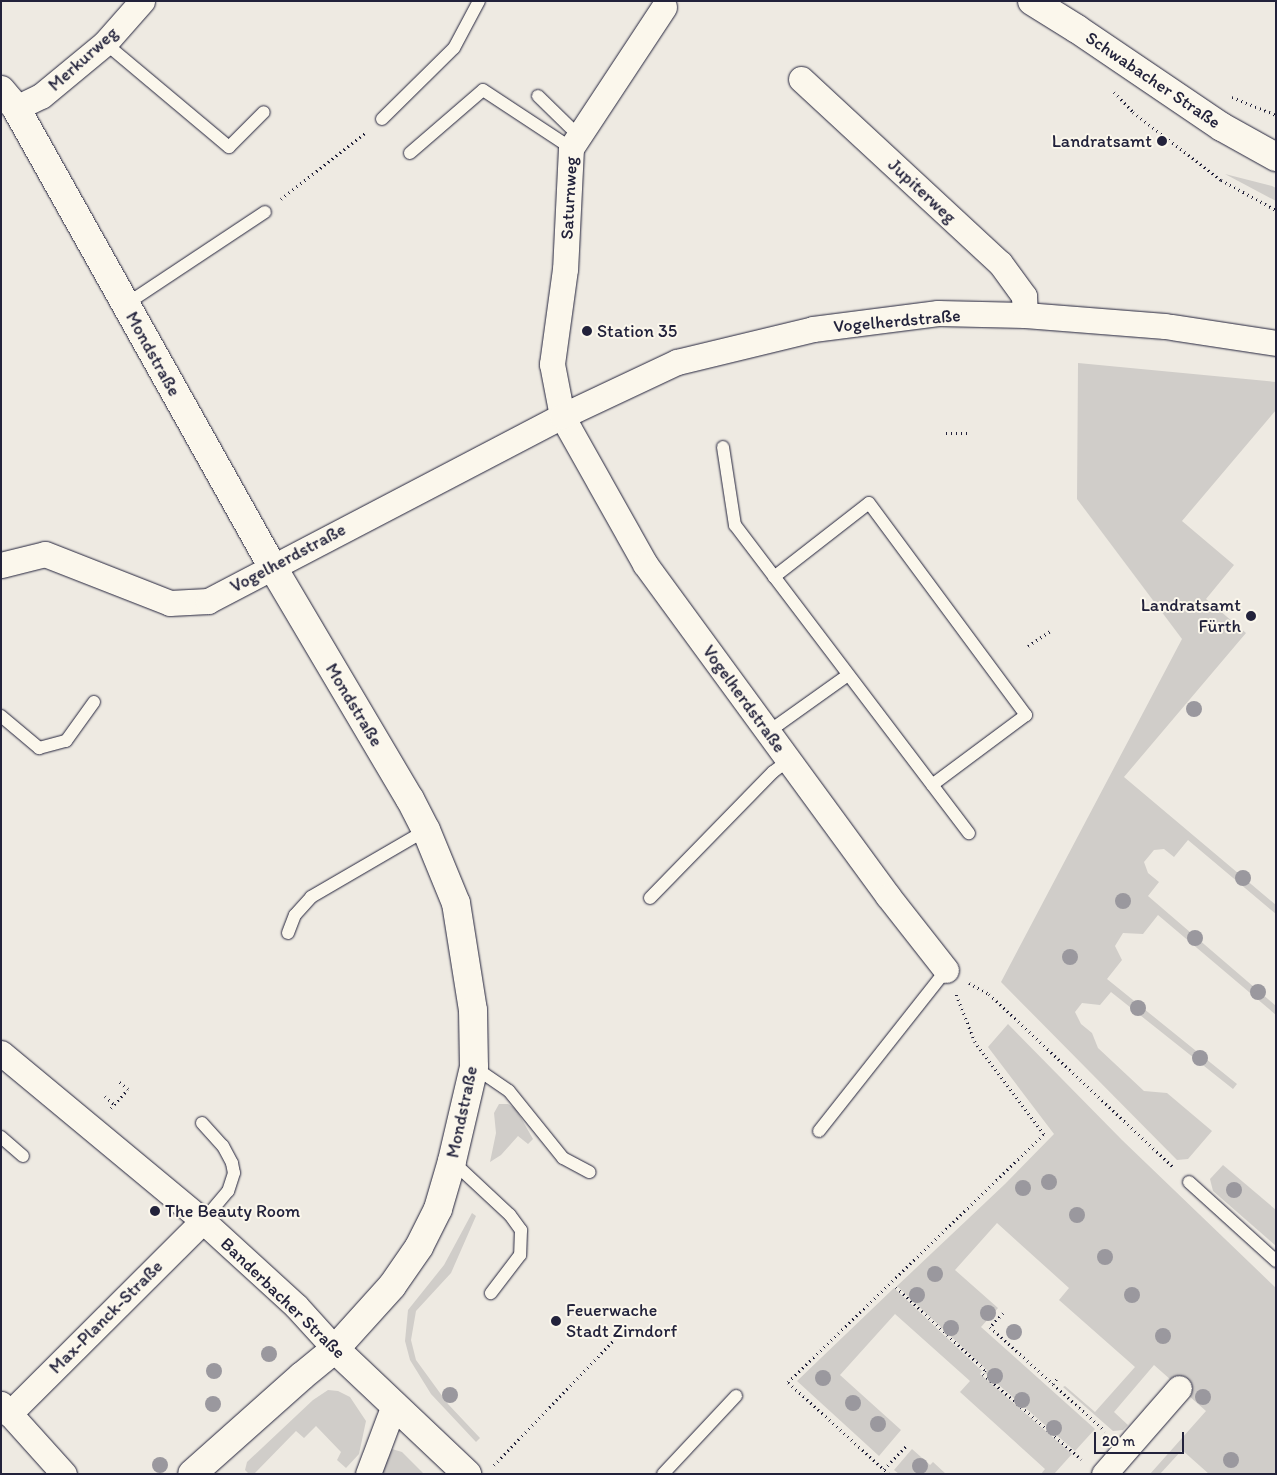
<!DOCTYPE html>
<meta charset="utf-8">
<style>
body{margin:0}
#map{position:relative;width:1277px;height:1475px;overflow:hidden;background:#eeeae2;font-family:Itim,sans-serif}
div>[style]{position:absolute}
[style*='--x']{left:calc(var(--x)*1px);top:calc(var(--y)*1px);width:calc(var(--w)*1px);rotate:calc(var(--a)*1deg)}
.green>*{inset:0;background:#d0cdc9}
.path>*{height:3px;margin-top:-1.5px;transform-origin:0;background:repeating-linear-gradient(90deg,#22223b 0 1px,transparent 0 5px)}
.roads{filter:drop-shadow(0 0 1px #22223b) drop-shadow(0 0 1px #22223b)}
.service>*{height:12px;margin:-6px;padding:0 6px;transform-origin:6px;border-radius:6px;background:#fbf7ec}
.minor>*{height:25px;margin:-12.5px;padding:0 12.5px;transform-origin:12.5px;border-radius:12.5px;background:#fbf7ec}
.tertiary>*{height:28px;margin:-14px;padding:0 14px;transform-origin:14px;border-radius:14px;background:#fbf7ec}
.trees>*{width:16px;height:16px;margin:-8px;border-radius:50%;background:#9a989e}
.dots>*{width:14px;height:14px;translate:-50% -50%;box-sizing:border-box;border:2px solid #fbf7ec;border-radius:50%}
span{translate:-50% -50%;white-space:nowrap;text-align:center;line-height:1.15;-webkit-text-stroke:4px #fbf7ec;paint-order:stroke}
.street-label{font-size:18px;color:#22223b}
.poi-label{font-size:18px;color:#22223b}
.right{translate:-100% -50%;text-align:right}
.left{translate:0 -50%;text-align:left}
.frame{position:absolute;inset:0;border:2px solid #22223b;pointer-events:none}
.scale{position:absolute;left:1094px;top:1432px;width:90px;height:22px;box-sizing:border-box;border:2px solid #22223b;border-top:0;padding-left:6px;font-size:15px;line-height:18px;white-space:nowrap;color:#22223b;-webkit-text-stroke:4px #fbf7ec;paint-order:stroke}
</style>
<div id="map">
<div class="green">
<i style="clip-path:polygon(1225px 174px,1272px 186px,1276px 188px,1276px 201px)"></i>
<i style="clip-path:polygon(1078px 363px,1276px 382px,1276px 410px,1182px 521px,1234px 565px,1206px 599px,1246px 633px,1124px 777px,1276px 905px,1276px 914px,1188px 840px,1174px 857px,1164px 849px,1154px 850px,1144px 862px,1148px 873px,1159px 882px,1148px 896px,1276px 1006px,1276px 1015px,1158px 915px,1143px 934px,1123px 933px,1115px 946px,1122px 960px,1107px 979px,1237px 1084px,1233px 1089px,1111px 992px,1100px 1005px,1082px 1003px,1075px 1012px,1081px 1024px,1092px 1033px,1098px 1048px,1144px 1091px,1167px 1093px,1212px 1131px,1188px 1159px,1177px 1160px,1001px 982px,1182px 639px,1077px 499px)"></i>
<i style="clip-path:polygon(1008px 1024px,1122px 1140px,1276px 1288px,1276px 1474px,1209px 1474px,1182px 1450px,1160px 1474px,1150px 1474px,1206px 1411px,1154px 1365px,1114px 1412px,1128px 1425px,1123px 1430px,1113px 1431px,1063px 1387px,1065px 1386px,1095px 1412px,1135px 1367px,1059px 1300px,1069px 1288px,997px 1223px,955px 1270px,998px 1308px,981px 1327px,1095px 1429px,1075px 1451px,985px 1373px,987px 1370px,897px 1286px,1005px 1184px,1054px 1134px,988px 1047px)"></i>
<i style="clip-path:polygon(499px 1104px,508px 1104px,516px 1109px,533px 1139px,528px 1144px,518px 1136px,501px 1155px,490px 1162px,496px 1133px,494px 1113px)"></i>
<i style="clip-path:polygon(1223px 1165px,1276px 1210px,1276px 1246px,1213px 1191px,1210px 1179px)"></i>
<i style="clip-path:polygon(472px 1213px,476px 1216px,451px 1273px,416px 1311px,411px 1340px,416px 1360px,448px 1404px,480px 1438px,476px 1442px,431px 1394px,410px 1360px,405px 1341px,408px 1310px,444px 1265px)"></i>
<i style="clip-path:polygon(894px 1288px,982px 1371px,980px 1374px,1072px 1454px,1054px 1474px,1041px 1474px,1045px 1469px,960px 1392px,970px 1381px,895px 1314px,840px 1375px,901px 1430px,879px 1456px,797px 1381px)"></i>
<i style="clip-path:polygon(328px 1390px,338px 1391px,350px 1397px,366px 1421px,359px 1454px,346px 1468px,337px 1460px,341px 1452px,316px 1426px,304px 1438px,296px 1431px,254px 1474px,249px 1474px,245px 1470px,247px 1462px,313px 1400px)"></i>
<i style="clip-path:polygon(392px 1449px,402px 1452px,424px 1474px,381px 1474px)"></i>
<i style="clip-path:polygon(912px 1449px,930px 1465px,933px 1462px,946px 1474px,899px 1474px,894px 1470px)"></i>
</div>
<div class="path">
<i style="--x:1114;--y:92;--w:28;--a:46"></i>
<i style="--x:1133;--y:112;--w:111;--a:37.7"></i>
<i style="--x:1221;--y:180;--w:63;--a:28.6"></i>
<i style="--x:1232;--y:97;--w:48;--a:22.2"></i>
<i style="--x:281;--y:199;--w:108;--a:-38.2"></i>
<i style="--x:946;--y:433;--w:21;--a:0"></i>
<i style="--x:1028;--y:646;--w:29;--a:-34"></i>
<i style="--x:969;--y:983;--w:23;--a:29"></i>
<i style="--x:989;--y:994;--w:254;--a:43.2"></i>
<i style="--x:105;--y:1096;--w:12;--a:42"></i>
<i style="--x:111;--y:1108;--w:25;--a:-48"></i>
<i style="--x:128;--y:1089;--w:13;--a:-141"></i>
<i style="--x:896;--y:1287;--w:122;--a:43"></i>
<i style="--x:985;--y:1370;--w:4;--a:117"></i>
<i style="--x:983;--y:1374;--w:130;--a:40.9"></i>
<i style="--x:1003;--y:1313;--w:19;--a:133"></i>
<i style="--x:990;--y:1327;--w:155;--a:42.1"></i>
<i style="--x:1053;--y:1384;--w:7;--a:-56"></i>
<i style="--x:494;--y:1465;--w:172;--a:-46.2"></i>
<i style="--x:884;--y:1469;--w:33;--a:-46"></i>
<i style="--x:889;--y:1474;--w:137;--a:-137.7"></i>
<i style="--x:788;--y:1382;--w:356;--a:-44.1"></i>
<i style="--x:1044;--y:1134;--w:115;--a:-126.9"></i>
<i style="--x:975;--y:1042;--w:52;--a:-111.6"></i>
</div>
<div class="roads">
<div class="service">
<i style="--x:105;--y:43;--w:162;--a:40"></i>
<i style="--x:229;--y:147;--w:49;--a:-45"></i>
<i style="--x:538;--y:96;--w:57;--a:44.3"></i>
<i style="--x:382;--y:119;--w:101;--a:-44.6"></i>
<i style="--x:454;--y:48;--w:53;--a:-62"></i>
<i style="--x:410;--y:153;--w:96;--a:-40.8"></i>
<i style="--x:483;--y:90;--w:105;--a:33.4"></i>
<i style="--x:125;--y:305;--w:168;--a:-33.6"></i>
<i style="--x:723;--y:447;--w:79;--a:81.3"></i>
<i style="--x:735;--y:525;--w:387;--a:52.8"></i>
<i style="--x:774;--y:577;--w:120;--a:-37.9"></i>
<i style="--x:869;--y:503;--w:264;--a:53.5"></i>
<i style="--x:1026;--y:715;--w:117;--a:143.3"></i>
<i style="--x:1;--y:716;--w:50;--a:40.1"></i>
<i style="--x:39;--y:748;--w:28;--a:-15"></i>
<i style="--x:66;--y:741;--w:48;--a:-54.3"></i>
<i style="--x:768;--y:732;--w:98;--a:-35.5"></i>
<i style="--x:650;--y:898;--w:176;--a:-45.7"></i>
<i style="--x:773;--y:772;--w:20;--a:-37"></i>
<i style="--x:288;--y:933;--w:19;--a:-69"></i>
<i style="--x:295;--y:915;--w:24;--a:-48"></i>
<i style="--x:311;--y:897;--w:133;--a:-30.2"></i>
<i style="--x:474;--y:1067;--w:42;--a:34.4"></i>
<i style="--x:509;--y:1091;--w:86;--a:51.1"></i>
<i style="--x:563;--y:1158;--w:30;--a:28"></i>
<i style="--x:202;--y:1123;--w:31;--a:48"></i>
<i style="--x:223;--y:1146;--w:19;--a:62"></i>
<i style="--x:232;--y:1163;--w:10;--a:79"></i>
<i style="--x:234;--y:1173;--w:19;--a:108"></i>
<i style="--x:228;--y:1191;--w:39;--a:130"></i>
<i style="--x:819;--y:1131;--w:205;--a:-51.7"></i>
<i style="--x:1;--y:1137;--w:29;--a:41"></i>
<i style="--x:452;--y:1161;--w:79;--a:43"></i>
<i style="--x:510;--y:1215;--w:19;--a:54"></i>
<i style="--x:521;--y:1230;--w:25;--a:92"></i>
<i style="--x:520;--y:1255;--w:48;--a:127.3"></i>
<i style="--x:1189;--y:1182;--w:118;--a:42.2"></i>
<i style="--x:663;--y:1474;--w:107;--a:-46.9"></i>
</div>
<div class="minor">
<i style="--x:664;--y:7;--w:169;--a:123.4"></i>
<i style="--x:571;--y:148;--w:121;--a:92.8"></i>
<i style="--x:565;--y:269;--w:96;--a:97.8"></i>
<i style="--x:552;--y:364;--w:53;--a:79.1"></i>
<i style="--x:562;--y:416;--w:170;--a:60.7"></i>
<i style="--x:645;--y:564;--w:411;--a:53.8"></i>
<i style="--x:888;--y:896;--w:94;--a:51.9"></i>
<i style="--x:801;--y:79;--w:271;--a:42.8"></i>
<i style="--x:1000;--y:263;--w:41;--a:54"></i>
<i style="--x:1024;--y:296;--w:19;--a:87"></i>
<i style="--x:16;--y:108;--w:28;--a:-26"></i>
<i style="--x:41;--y:96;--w:83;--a:-39.6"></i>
<i style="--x:105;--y:43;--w:56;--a:-48.6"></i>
<i style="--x:1;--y:565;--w:45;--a:-14"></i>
<i style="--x:45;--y:554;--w:134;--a:21.4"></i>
<i style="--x:170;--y:603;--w:38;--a:-3"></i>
<i style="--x:208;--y:601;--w:399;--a:-27.6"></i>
<i style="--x:562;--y:416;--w:127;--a:-25.2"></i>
<i style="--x:677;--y:362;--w:140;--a:-13.6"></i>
<i style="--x:813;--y:329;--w:126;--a:-7.3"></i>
<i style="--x:938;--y:313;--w:87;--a:1.3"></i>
<i style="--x:1025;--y:315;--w:140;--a:4.5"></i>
<i style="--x:1165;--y:326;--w:112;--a:8.7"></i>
<i style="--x:1;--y:1053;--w:263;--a:39.7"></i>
<i style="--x:203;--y:1221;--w:126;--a:42.4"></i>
<i style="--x:296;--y:1306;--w:58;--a:47.8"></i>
<i style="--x:1;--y:1404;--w:94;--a:48"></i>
<i style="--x:9;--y:1414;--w:274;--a:-44.9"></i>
<i style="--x:368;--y:1474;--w:74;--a:-69.4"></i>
<i style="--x:1104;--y:1474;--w:114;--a:-48.9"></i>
</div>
<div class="tertiary">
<i style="--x:1032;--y:1;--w:53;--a:31.9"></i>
<i style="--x:1077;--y:29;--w:175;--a:34.1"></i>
<i style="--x:1222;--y:127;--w:62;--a:29.1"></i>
<i style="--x:1;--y:90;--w:23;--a:50"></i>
<i style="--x:16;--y:108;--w:525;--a:60.8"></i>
<i style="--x:272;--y:566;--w:271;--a:59.4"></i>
<i style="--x:410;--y:799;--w:35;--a:63"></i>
<i style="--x:426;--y:830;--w:79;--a:67.7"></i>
<i style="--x:456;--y:903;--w:108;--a:81"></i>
<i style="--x:473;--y:1010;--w:57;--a:89"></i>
<i style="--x:474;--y:1067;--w:97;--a:103.2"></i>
<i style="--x:452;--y:1161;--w:50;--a:106.3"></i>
<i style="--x:438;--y:1209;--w:42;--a:116.6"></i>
<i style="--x:419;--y:1247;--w:47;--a:124.7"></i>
<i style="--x:392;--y:1286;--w:85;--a:132.1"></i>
<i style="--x:335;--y:1349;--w:43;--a:140.7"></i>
<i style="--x:302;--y:1376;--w:147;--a:138.3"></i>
<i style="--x:335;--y:1349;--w:182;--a:43.4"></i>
</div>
</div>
<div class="trees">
<i style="left:1194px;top:709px"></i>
<i style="left:1243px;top:878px"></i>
<i style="left:1123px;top:901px"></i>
<i style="left:1195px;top:938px"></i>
<i style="left:1070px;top:957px"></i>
<i style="left:1258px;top:992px"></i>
<i style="left:1138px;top:1008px"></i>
<i style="left:1200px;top:1058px"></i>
<i style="left:1049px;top:1182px"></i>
<i style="left:1023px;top:1188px"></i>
<i style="left:1234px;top:1190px"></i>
<i style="left:1077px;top:1215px"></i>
<i style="left:1105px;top:1257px"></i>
<i style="left:935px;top:1274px"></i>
<i style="left:917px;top:1295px"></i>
<i style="left:1132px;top:1295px"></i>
<i style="left:988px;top:1313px"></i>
<i style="left:951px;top:1328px"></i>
<i style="left:1014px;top:1332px"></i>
<i style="left:1163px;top:1336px"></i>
<i style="left:269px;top:1354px"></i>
<i style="left:214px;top:1371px"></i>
<i style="left:995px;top:1376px"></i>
<i style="left:823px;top:1378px"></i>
<i style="left:450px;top:1395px"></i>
<i style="left:1203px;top:1397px"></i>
<i style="left:1022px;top:1400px"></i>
<i style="left:853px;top:1403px"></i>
<i style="left:213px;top:1404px"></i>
<i style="left:878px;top:1424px"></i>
<i style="left:1054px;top:1428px"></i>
<i style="left:1231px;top:1460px"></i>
<i style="left:160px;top:1465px"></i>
<i style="left:920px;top:1466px"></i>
</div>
<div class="dots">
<i style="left:1162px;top:141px;background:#22223b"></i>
<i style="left:587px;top:331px;background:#22223b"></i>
<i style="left:1251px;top:616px;background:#22223b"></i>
<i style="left:155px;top:1211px;background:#22223b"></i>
<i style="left:556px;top:1321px;background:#22223b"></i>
</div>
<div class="street-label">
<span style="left:83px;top:59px;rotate:-42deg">Merkurweg</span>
<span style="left:1153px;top:80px;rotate:34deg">Schwabacher Straße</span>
<span style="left:922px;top:191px;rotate:43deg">Jupiterweg</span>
<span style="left:569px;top:198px;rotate:-87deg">Saturnweg</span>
<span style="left:897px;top:321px;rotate:-5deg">Vogelherdstraße</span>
<span style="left:153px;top:354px;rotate:61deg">Mondstraße</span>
<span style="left:288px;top:558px;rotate:-28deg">Vogelherdstraße</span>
<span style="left:744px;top:699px;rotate:54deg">Vogelherdstraße</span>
<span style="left:354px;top:705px;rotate:59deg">Mondstraße</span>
<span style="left:462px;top:1112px;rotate:-78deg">Mondstraße</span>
<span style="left:283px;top:1298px;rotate:44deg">Banderbacher Straße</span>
<span style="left:106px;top:1317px;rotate:-45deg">Max-Planck-Straße</span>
</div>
<div class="poi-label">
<span class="right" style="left:1152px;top:141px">Landratsamt</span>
<span class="left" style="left:597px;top:331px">Station 35</span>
<span class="right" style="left:1241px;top:616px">Landratsamt<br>Fürth</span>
<span class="left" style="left:165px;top:1211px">The Beauty Room</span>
<span class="left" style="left:566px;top:1321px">Feuerwache<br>Stadt Zirndorf</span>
</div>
<div class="frame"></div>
<div class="scale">20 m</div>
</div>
